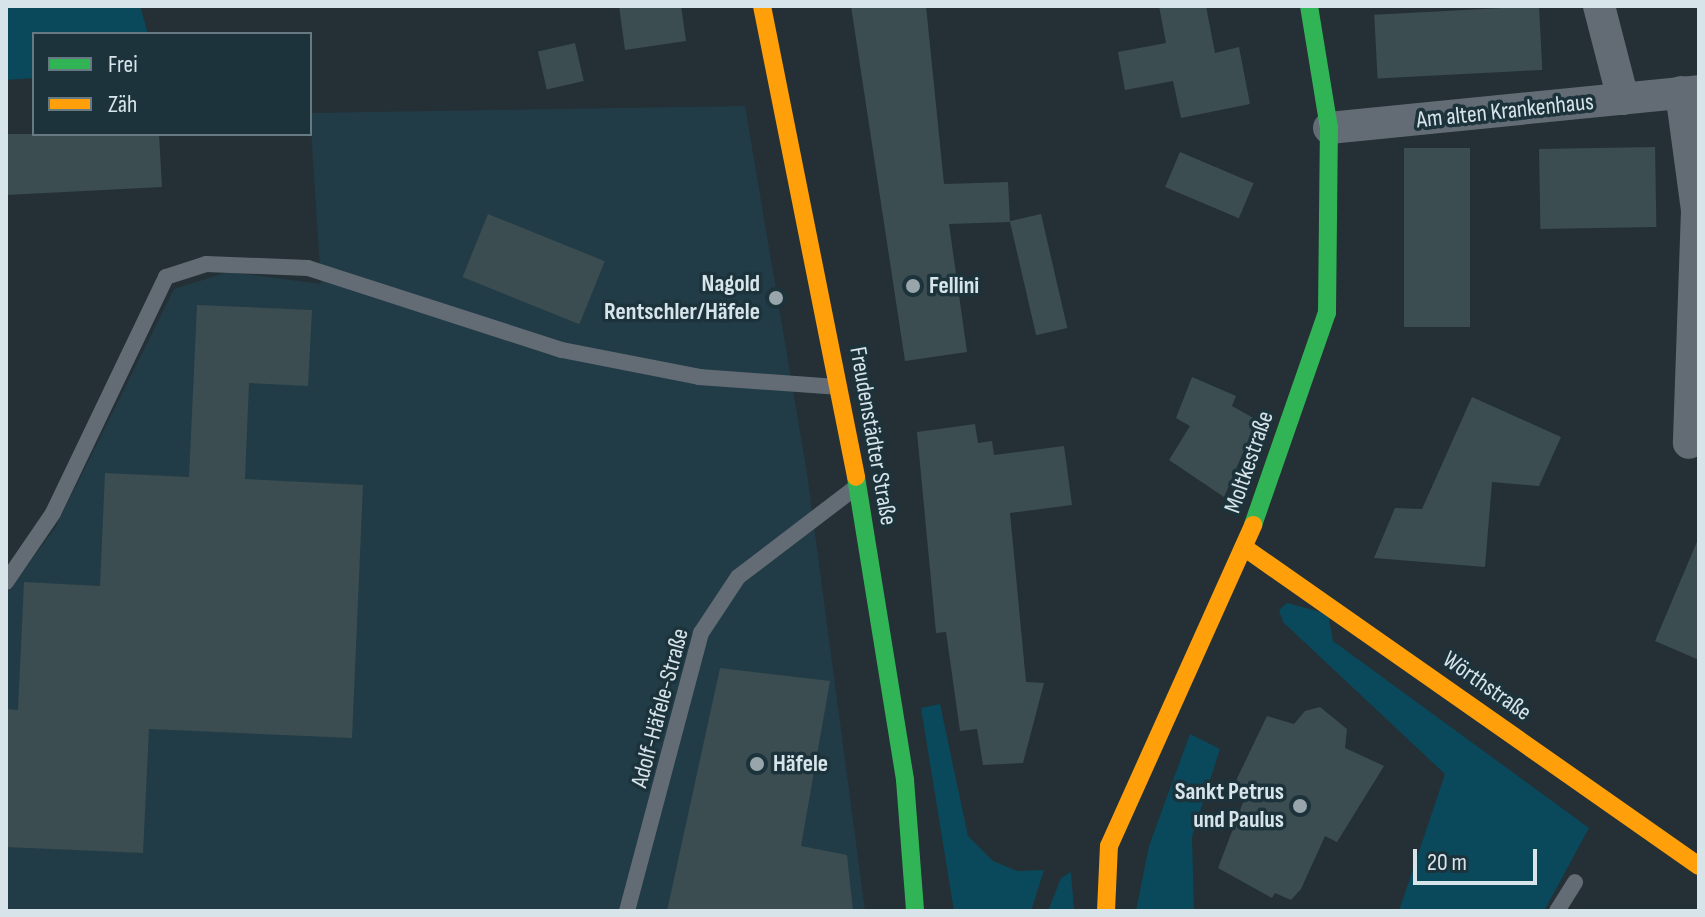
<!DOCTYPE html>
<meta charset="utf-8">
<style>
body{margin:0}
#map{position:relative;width:1705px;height:917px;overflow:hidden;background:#243035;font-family:"Sofia Sans Condensed",sans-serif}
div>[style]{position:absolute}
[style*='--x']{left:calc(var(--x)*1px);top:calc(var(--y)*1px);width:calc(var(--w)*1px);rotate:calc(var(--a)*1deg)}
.built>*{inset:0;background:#213c47}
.green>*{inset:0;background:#0a485b}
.building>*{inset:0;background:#3b4d50;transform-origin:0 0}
.lane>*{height:16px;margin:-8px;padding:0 8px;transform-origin:8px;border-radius:8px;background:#636c75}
.street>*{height:32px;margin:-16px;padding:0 16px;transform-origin:16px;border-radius:16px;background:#636c75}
.fast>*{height:18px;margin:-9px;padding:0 9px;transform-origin:9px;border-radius:9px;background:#30b455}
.slow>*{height:18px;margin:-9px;padding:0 9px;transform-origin:9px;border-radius:9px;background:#ff9f0a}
.dots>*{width:22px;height:22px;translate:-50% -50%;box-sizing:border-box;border:4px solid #1d333c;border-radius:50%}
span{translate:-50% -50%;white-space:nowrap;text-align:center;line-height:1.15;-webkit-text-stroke:7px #1d333c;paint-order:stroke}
.street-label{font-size:24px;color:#d7e4e9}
.poi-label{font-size:24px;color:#d7e4e9;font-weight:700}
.right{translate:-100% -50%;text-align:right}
.left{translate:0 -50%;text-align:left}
.frame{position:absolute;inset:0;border:8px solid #d7e4e9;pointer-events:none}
.legend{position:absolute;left:32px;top:32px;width:280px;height:104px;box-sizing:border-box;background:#1d333c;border:2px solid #677a81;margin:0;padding:10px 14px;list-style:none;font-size:24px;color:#d7e4e9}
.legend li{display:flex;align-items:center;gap:16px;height:40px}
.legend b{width:40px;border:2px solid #677a81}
.scale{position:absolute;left:1413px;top:849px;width:124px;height:36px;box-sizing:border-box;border:4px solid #d7e4e9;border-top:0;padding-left:10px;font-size:24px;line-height:28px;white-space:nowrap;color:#d7e4e9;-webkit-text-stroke:6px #1d333c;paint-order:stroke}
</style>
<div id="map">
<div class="built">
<i style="clip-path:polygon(745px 106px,807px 473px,865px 911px,6px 911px,6px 594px,55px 528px,174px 289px,228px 272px,321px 284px,310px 113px)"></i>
</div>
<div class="green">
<i style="clip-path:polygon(6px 6px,140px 6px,148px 34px,34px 34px,34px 78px,6px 80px)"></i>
<i style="clip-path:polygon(1287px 603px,1328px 614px,1333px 641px,1589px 828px,1544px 911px,1399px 911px,1445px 774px,1283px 622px,1279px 610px)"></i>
<i style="clip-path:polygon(940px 704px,968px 836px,993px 861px,1017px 871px,1044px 870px,1031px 911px,954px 911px,921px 708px)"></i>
<i style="clip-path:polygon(1190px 734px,1220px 749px,1192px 837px,1194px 910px,1136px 911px,1149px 846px)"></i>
<i style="clip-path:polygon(1071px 872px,1074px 911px,1048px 911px,1061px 878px)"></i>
</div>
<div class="building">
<i style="clip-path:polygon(619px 6px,681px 6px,686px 41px,625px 50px)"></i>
<i style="clip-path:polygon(851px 6px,926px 6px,944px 184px,1008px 182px,1010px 222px,949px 224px,967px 352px,905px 361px)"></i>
<i style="clip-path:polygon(1159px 6px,1206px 6px,1215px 53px,1239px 47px,1250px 104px,1181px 118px,1173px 81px,1125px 90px,1118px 52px,1166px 43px)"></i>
<i style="left:1539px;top:6px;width:64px;height:165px;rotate:87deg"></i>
<i style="left:575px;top:43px;width:39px;height:38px;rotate:77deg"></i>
<i style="clip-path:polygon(6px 134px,159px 134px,162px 187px,6px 195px)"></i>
<i style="left:1655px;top:147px;width:80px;height:116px;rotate:89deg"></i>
<i style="left:1404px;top:148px;width:66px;height:179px"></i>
<i style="left:1180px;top:152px;width:80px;height:38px;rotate:23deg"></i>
<i style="left:488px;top:214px;width:126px;height:68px;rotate:22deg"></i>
<i style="left:1041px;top:214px;width:117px;height:32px;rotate:77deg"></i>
<i style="clip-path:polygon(197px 305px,312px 310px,308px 386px,249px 383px,245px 479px,363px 485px,352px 738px,149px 729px,143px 853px,6px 847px,6px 709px,18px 710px,24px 582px,100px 586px,105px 473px,189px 477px)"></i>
<i style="clip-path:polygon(1192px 377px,1236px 396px,1232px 406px,1257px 420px,1224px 497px,1169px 460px,1190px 426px,1176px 418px)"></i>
<i style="clip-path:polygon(1472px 397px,1561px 437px,1539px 486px,1492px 482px,1485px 567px,1374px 558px,1395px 508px,1422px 509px)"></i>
<i style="clip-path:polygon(975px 424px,978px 443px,992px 441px,994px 455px,1064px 446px,1072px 505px,1010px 513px,1026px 682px,1044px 683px,1023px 763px,983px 765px,977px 729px,960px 731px,946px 632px,936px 633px,917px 432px)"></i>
<i style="clip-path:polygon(1699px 537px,1699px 660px,1655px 641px)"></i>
<i style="clip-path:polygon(720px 668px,830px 681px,801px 846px,847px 855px,853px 911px,667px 911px)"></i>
<i style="clip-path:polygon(1320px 707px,1347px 729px,1345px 748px,1384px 766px,1337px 842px,1325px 836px,1301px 889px,1291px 900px,1275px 893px,1272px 898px,1218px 868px,1244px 800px,1230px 793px,1267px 716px,1294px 724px,1305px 711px)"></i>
</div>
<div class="lane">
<i style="--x:6;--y:582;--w:83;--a:-55.7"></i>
<i style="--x:53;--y:513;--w:262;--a:-64.4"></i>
<i style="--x:166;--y:277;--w:42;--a:-18"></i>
<i style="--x:206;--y:264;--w:102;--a:2.2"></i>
<i style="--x:308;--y:268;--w:267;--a:17.9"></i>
<i style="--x:562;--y:350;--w:140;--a:11.1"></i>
<i style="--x:699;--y:377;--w:138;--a:4.1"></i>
<i style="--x:627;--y:911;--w:288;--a:-75.1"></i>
<i style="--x:701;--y:633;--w:67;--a:-56.5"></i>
<i style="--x:738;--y:577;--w:147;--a:-37.3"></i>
<i style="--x:1557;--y:911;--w:34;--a:-58"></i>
</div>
<div class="street">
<i style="--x:1599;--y:6;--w:96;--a:75.5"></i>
<i style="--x:1681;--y:92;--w:119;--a:82.3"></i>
<i style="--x:1697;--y:210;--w:233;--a:92"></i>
<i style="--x:1329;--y:128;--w:372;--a:-5.7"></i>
</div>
<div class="fast">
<i style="--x:856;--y:477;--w:307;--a:80.8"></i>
<i style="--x:905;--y:780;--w:131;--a:85.6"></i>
<i style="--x:1253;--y:525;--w:225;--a:-70.8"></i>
<i style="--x:1327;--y:313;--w:185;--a:-89.4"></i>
<i style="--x:1329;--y:128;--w:124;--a:-99.3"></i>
</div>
<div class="slow">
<i style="--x:762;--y:6;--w:480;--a:78.7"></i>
<i style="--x:1245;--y:548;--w:554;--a:35.01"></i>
<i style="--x:1106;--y:911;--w:65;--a:-87.4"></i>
<i style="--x:1109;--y:846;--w:352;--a:-65.8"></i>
</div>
<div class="dots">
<i style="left:913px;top:286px;background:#98a5aa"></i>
<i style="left:776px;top:298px;background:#98a5aa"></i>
<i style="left:757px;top:764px;background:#98a5aa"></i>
<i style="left:1300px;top:806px;background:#98a5aa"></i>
</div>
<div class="street-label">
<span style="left:1505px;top:111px;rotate:-6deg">Am alten Krankenhaus</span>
<span style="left:873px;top:436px;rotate:80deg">Freudenstädter Straße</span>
<span style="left:1249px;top:462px;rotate:-71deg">Moltkestraße</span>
<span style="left:1487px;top:686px;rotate:35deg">Wörthstraße</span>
<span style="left:660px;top:708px;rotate:-75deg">Adolf-Häfele-Straße</span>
</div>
<div class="poi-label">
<span class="right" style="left:760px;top:298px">Nagold<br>Rentschler/Häfele</span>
<span class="left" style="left:929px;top:286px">Fellini</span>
<span class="left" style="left:773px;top:764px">Häfele</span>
<span class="right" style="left:1284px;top:806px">Sankt Petrus<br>und Paulus</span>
</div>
<div class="frame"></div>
<ul class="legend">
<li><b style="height:10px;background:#30b455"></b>Frei</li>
<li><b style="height:10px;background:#ff9f0a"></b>Zäh</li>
</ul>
<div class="scale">20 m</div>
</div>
